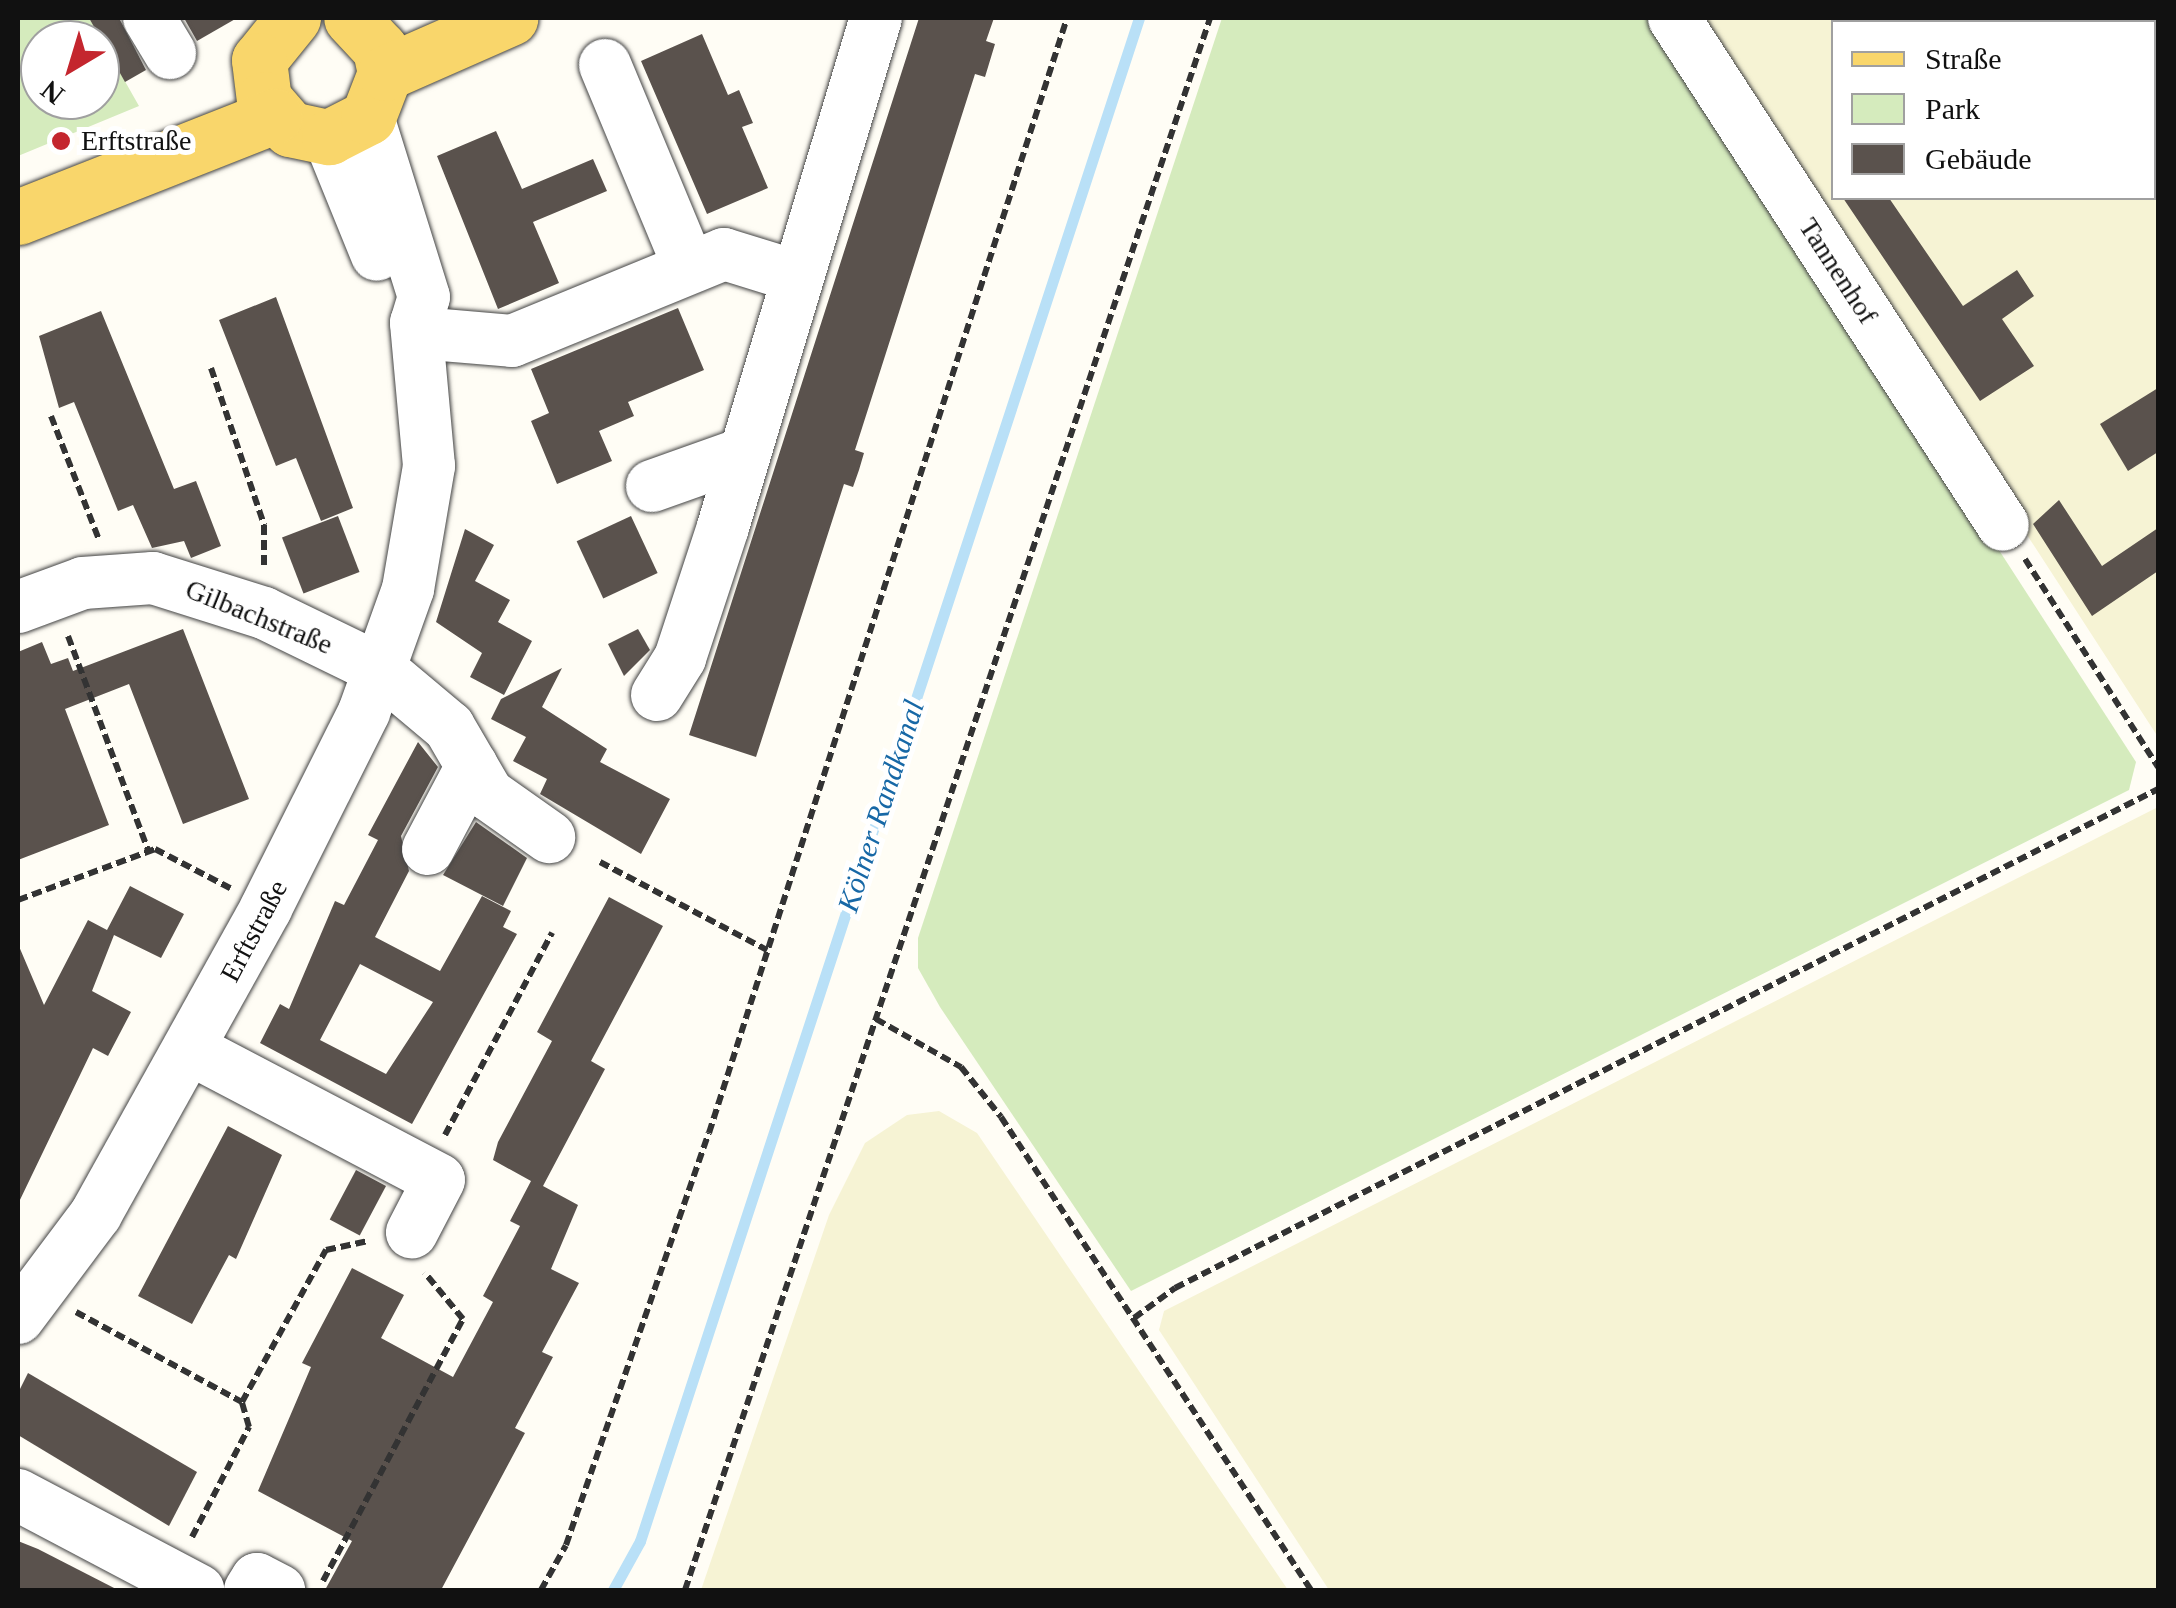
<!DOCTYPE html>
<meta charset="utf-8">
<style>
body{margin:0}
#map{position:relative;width:2176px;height:1608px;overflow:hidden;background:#fffdf5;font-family:Georgia,serif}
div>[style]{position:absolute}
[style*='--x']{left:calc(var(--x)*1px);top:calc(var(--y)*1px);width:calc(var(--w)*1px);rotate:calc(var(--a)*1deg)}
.farmland>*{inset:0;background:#f6f3d4}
.green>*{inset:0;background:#d5ebbd}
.stream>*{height:11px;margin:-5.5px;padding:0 5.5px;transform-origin:5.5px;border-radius:5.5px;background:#b9e0f7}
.building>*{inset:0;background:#5a524d;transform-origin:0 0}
.path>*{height:6px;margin-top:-3px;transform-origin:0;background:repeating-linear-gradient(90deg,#333 0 10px,transparent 0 15px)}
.roads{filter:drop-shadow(0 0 2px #444) drop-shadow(0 0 2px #444)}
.minor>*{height:52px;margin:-26px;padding:0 26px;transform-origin:26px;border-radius:26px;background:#fff}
.major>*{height:55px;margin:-27.5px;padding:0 27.5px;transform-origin:27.5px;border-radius:27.5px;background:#f9d66b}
.dots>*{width:28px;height:28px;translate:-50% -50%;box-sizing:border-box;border:5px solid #fff;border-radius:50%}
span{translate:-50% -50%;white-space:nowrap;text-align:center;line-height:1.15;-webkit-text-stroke:10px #fff;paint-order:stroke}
.poi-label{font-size:28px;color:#111}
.left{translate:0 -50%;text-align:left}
.street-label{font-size:28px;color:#111}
.water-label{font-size:30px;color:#1768a6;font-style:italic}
.frame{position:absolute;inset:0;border:20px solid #111;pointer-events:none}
.legend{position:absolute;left:1831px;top:20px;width:325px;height:180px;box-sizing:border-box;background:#fff;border:2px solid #a0a0a0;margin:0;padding:12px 18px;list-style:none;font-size:30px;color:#111}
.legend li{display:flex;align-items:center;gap:20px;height:50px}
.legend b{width:50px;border:2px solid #a0a0a0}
.north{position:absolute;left:20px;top:20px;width:100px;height:100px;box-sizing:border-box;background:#fff;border:2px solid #a0a0a0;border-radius:50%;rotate:218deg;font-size:28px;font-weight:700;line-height:40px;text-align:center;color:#111}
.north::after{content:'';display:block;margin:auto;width:35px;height:45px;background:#c4262e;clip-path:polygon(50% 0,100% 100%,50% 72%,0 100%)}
</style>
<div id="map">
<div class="farmland">
<i style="clip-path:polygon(evenodd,1692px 18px,2158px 18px,2158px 737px,1692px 18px,1834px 22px,2154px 22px,2154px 198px,1834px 198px,1834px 22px)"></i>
<i style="clip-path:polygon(2158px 807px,2158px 1590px,1329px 1590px,1159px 1330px,1164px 1311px)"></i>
<i style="clip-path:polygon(939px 1111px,977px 1133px,1288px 1590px,701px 1590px,829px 1215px,865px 1143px,907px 1115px)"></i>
</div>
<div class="green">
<i style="clip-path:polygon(evenodd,18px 18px,89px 18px,139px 106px,18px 156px,18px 18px,40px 40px,100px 40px,100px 100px,40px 100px,40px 40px)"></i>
<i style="clip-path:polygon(1222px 18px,1655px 18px,2136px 762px,2129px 790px,1131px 1291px,940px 1007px,918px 968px,918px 938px)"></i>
</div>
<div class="stream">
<i style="--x:613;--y:1590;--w:56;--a:-61.1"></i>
<i style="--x:640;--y:1541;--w:1603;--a:-71.86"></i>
</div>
<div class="building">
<i style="clip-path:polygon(89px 18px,119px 18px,146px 70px,125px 82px)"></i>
<i style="clip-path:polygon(184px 18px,237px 18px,197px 41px)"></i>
<i style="clip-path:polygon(919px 18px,994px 18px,986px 41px,995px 44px,985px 77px,975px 74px,855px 450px,864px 453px,859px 470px,853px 487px,844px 484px,756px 757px,689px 735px)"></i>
<i style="clip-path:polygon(702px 34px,728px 95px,739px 90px,753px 123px,742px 127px,768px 188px,707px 214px,641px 61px)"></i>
<i style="clip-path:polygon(496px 131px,522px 189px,593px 159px,607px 191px,533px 222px,559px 283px,498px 309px,437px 156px)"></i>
<i style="clip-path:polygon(1843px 198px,1889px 198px,1963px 306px,2017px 270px,2034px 296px,2002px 319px,2034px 366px,1980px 401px)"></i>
<i style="clip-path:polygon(276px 297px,353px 508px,321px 521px,296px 458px,276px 466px,219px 320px)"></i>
<i style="clip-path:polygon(678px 308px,704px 370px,628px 402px,634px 416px,599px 431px,612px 461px,557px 484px,531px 421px,549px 413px,531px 369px)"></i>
<i style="clip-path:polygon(101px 311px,174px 489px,196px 481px,221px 546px,191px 558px,184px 541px,152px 548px,133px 505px,118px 511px,74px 402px,59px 408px,39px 336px)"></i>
<i style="clip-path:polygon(2158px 388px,2158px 452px,2128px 471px,2100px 424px)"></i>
<i style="clip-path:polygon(2059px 500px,2102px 566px,2158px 528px,2158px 571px,2092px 616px,2033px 524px)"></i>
<i style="left:338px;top:516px;width:60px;height:60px;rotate:69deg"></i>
<i style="left:631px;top:516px;width:63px;height:60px;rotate:65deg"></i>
<i style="clip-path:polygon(465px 529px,494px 545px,475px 581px,510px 600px,498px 622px,532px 641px,504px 695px,470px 677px,482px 653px,436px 622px)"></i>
<i style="clip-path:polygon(183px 629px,249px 799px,183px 824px,129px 684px,65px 709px,109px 825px,18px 860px,18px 652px,42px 642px,51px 664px,68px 658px,73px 671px)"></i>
<i style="clip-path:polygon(638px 629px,650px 650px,624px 676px,608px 644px)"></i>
<i style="clip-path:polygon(562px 668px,542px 707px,607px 749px,600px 762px,670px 799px,641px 854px,540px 794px,547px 779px,513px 761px,526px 737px,491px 719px,501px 699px)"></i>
<i style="clip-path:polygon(evenodd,418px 742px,438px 767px,401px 836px,409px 871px,375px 937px,440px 971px,482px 896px,511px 911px,503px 927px,517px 934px,412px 1124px,260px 1043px,280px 1004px,289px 1009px,335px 901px,344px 905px,378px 840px,368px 835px,418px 742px,360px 964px,433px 1002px,386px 1074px,320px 1040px,360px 964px)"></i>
<i style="clip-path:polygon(476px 822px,527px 858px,503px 906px,443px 875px)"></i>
<i style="clip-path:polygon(130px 886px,184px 914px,161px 958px,114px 935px,92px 991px,131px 1012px,108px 1056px,93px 1048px,18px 1204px,18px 944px,44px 1005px,88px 920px,107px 930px)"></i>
<i style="clip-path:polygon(609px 897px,663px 926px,591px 1061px,605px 1069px,543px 1186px,578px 1205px,551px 1269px,579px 1283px,542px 1352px,553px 1357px,515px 1428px,525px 1433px,441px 1590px,325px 1590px,352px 1541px,258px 1491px,311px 1367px,302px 1363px,352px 1268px,404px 1295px,381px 1338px,453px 1377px,493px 1302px,483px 1296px,520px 1226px,510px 1221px,531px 1181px,493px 1160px,498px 1142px,552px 1041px,537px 1032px)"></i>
<i style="clip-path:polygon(228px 1126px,282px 1155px,236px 1259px,229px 1255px,192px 1324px,138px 1296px)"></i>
<i style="left:356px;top:1170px;width:34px;height:56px;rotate:28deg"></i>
<i style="clip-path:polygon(28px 1373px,197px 1472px,169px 1526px,18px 1435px,18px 1393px)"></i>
<i style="clip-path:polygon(18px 1541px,38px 1549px,118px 1590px,18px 1590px)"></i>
</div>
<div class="path">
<i style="--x:211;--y:368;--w:166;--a:71.3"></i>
<i style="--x:264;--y:525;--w:42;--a:90"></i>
<i style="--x:51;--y:416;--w:133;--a:68.8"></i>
<i style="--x:2025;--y:559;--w:247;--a:57.4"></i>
<i style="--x:68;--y:636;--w:228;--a:69.5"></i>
<i style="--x:600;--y:862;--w:189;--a:27.8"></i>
<i style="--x:18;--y:900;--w:146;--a:-20.4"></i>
<i style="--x:155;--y:849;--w:85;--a:27.5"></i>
<i style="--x:876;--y:1019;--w:98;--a:29.5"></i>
<i style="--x:961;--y:1067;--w:64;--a:51.3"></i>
<i style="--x:1001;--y:1117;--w:566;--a:56.76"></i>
<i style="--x:445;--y:1135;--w:229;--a:-62.1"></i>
<i style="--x:76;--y:1312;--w:189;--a:28.5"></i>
<i style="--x:1134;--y:1318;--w:51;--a:-36.2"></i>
<i style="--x:1175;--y:1288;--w:1102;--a:-26.91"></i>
<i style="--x:192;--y:1537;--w:124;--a:-62.6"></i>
<i style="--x:249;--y:1427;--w:26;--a:-106"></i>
<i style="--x:242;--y:1402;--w:174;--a:-61.1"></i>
<i style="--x:326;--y:1250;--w:43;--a:-12.1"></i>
<i style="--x:323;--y:1581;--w:297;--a:-61.9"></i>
<i style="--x:463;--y:1319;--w:60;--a:-129.6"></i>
<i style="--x:541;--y:1590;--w:51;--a:-60.9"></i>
<i style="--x:566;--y:1545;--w:436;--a:-70.9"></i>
<i style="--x:709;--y:1133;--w:1171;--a:-72.2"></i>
<i style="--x:685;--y:1590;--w:1657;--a:-71.53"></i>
</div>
<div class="roads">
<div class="minor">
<i style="--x:149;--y:18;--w:41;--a:59"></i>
<i style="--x:1674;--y:18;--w:604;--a:57.02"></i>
<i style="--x:605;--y:65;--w:219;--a:67.4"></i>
<i style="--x:329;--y:137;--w:127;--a:67.9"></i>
<i style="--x:419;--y:333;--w:93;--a:4.9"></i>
<i style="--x:512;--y:341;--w:229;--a:-22.3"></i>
<i style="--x:724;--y:254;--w:74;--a:17.2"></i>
<i style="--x:652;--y:486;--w:92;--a:-19.6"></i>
<i style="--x:18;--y:607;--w:69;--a:-20.3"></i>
<i style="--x:83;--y:583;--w:70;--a:-4.1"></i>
<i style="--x:153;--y:578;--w:116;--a:17.5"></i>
<i style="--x:264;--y:613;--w:130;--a:26"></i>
<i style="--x:381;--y:670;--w:89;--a:40"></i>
<i style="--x:449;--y:727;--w:78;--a:59.8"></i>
<i style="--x:488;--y:794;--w:75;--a:35.2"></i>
<i style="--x:657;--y:695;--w:44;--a:-58.1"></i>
<i style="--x:680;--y:658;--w:138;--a:-71.8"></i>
<i style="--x:723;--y:527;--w:531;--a:-73.27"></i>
<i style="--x:428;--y:849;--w:94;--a:-62.1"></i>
<i style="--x:190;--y:1049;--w:281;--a:27.7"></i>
<i style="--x:439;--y:1180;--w:59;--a:117.4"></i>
<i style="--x:18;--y:1318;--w:130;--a:-53.1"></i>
<i style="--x:96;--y:1214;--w:350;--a:-60.9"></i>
<i style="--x:266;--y:908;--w:219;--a:-63.4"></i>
<i style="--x:364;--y:712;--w:131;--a:-70.3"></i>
<i style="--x:408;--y:589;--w:125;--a:-80.3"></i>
<i style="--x:429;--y:466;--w:144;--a:-95.2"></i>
<i style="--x:416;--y:323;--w:27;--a:-73"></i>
<i style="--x:424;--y:297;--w:189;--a:-107.3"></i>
<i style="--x:18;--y:1495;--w:204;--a:27.8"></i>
<i style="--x:250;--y:1590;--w:13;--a:-58"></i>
<i style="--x:257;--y:1579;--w:25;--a:27"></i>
</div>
<div class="major">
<i style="--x:293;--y:18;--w:54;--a:129"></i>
<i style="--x:259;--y:60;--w:39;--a:83"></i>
<i style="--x:264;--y:99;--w:40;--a:49"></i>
<i style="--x:290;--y:129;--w:40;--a:12"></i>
<i style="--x:329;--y:137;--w:44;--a:-27.1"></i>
<i style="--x:368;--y:117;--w:47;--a:-68.9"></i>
<i style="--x:385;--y:73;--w:25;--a:-102"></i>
<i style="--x:380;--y:49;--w:42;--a:-133.1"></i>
<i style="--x:385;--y:73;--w:137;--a:-23.7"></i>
<i style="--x:18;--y:217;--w:276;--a:-21.5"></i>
</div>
</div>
<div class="dots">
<i style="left:61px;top:141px;background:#c4262e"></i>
</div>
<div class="poi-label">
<span class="left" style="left:81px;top:141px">Erftstraße</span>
</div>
<div class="street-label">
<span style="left:1838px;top:271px;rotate:57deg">Tannenhof</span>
<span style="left:259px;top:617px;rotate:22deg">Gilbachstraße</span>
<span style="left:254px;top:931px;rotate:-62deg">Erftstraße</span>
</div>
<div class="water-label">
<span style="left:881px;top:806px;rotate:-72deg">Kölner Randkanal</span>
</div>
<div class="frame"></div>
<ul class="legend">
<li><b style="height:12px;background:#f9d66b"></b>Straße</li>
<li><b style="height:28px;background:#d5ebbd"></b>Park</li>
<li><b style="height:28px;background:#5a524d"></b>Gebäude</li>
</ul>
<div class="north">N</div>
</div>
